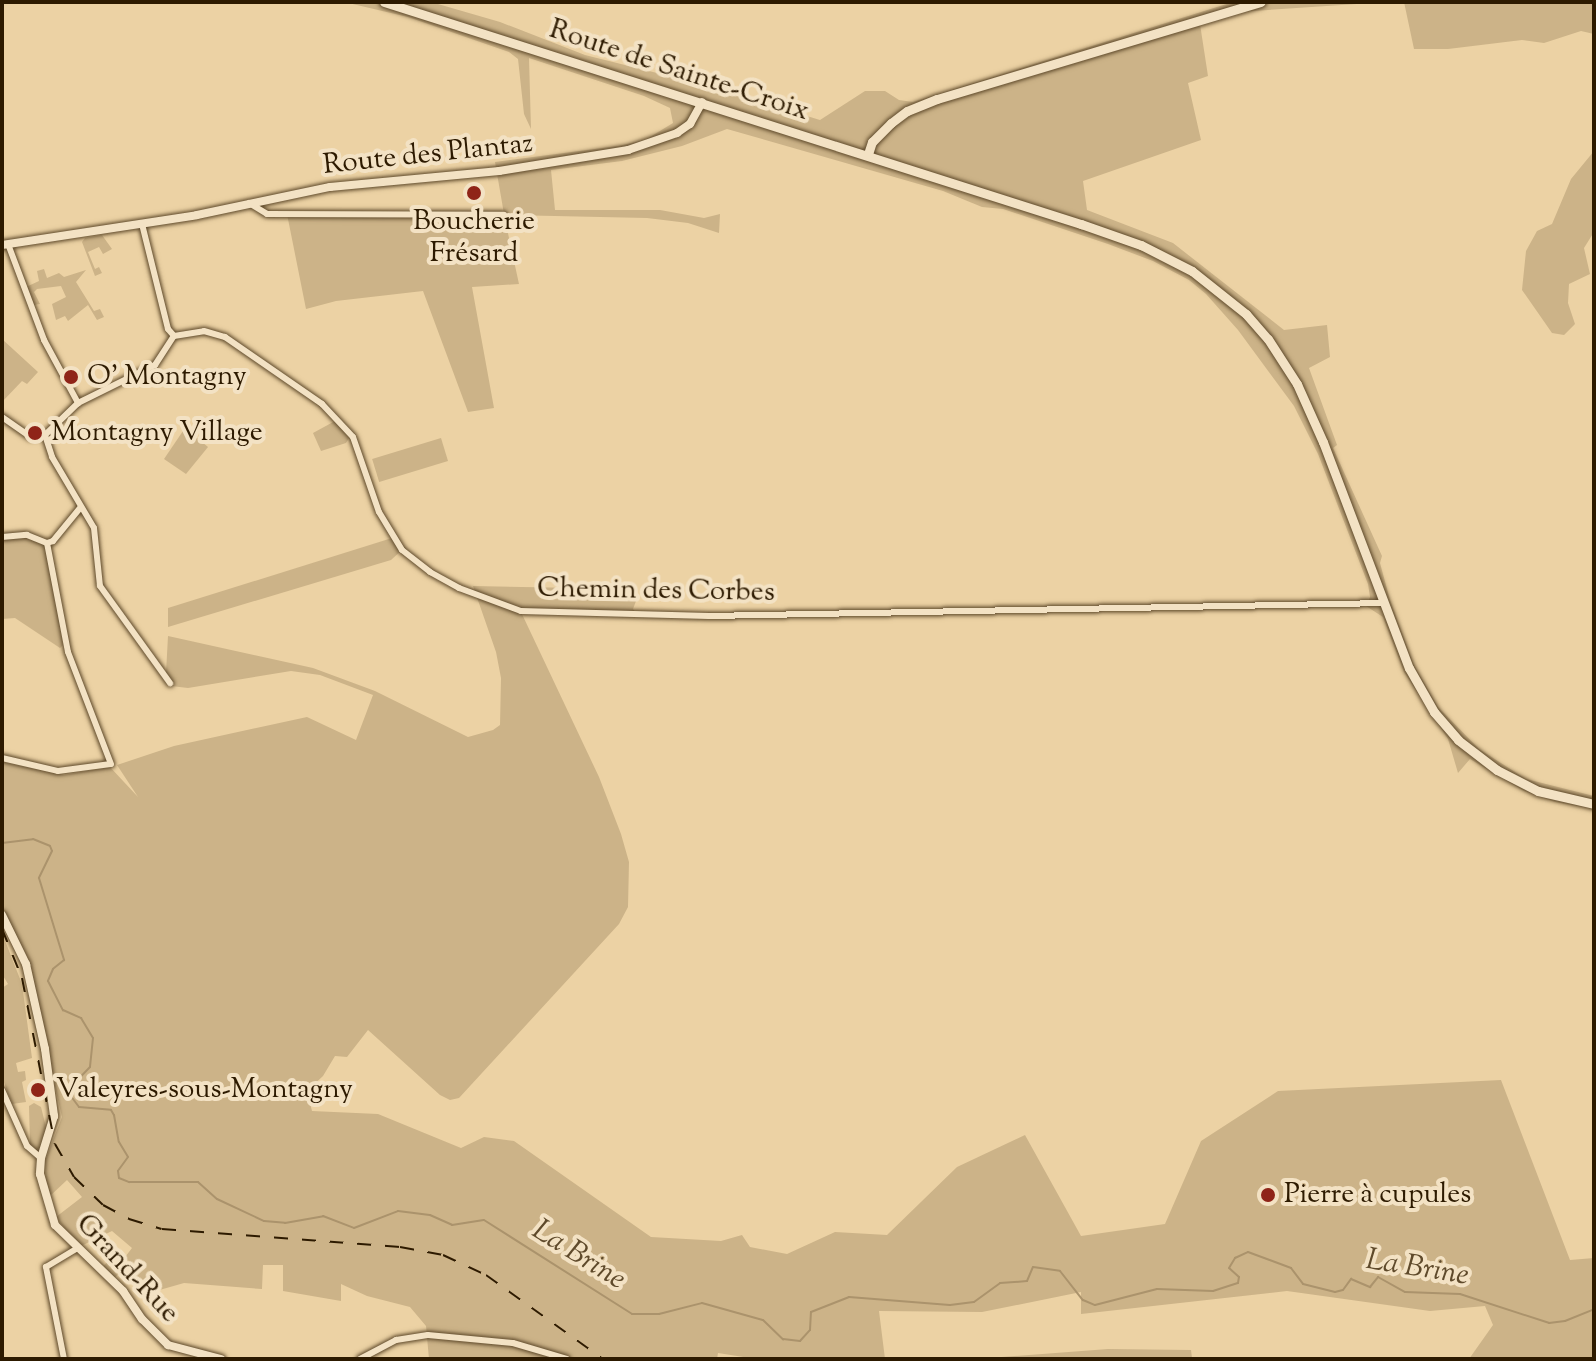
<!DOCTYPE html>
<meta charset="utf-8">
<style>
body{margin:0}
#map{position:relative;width:1596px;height:1361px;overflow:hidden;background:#ecd2a4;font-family:"Sorts Mill Goudy",serif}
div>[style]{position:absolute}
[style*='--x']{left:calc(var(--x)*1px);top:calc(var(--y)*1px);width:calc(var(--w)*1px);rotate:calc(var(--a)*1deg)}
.green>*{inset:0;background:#ccb388;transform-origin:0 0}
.stream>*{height:2px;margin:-1px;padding:0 1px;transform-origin:1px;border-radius:1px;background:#ab936c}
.roads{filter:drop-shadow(0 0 2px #5d4829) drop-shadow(0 0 2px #5d4829)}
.minor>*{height:6px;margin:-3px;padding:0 3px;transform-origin:3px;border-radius:3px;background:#f3e2c4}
.tertiary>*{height:8px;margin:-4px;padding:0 4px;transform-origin:4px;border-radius:4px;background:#f3e2c4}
.secondary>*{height:9px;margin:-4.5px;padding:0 4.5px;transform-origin:4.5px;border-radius:4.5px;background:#f3e2c4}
.rail>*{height:2px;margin-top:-1px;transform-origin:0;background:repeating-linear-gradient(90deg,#2d1a00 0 14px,transparent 0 28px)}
.dots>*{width:22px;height:22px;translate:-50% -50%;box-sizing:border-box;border:4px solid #f3e2c4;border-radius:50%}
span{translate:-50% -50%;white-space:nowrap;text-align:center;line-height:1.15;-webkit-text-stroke:8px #f3e2c4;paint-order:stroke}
.street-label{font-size:28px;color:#2d1a00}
.poi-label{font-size:28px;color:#2d1a00}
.left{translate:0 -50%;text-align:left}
.water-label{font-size:30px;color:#5f4a2b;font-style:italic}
.frame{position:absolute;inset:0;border:4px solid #2d1a00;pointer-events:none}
</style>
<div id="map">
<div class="green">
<i style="clip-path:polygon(344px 2px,431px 2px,500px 22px,585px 55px,709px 86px,820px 120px,865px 91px,885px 91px,899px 100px,913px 102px,1233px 2px,1387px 2px,1238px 12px,1200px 24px,1208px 76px,1188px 83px,1201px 140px,1083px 181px,1087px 210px,1173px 243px,1284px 330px,1327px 325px,1330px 357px,1309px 368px,1337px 445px,1333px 448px,1382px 556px,1380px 563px,1390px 600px,1414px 665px,1438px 707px,1479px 749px,1526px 779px,1594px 796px,1594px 809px,1555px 802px,1524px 791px,1470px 759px,1458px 773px,1448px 739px,1404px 672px,1383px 617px,1366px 606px,1370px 597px,1368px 584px,1318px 454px,1294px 406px,1238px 330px,1206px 294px,1189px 280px,1153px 261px,1108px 244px,1003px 209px,982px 207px,943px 191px,727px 129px,682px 146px,622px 161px,551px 170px,555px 210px,660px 210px,704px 218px,720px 214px,719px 233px,688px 223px,647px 218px,504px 215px,519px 284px,472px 287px,494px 408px,468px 412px,423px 291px,336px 301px,306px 309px,287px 214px,504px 214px,495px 162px,618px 146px,645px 140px,673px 123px,670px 108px,644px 96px,529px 58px,531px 129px,524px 114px,518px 59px,509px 52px,408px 17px)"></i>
<i style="clip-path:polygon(1404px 2px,1594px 2px,1594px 34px,1581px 31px,1544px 43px,1522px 40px,1448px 49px,1414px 49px)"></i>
<i style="clip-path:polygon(1594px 151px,1594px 232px,1584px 248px,1590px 274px,1569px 284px,1568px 303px,1575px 324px,1564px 335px,1552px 333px,1522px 290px,1526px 251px,1537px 231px,1552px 224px,1571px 179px)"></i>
<i style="clip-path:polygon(102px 235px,112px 249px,103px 254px,99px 247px,88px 252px,95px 269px,99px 267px,102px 273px,95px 276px,82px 242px,85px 238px)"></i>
<i style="clip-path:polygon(44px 269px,47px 278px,59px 273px,64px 277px,86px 270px,76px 282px,94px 311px,100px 309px,104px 317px,97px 320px,88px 305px,68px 321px,65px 316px,56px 320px,52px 304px,66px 297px,61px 286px,37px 289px,34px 292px,40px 304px,33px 305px,26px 287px,39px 281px,37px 271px)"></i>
<i style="clip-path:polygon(2px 339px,38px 372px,27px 384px,22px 381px,2px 402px)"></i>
<i style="clip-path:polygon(335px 421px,349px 438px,346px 443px,321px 451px,313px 433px)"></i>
<i style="clip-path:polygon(185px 428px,208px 447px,186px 474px,164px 459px)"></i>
<i style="left:441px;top:438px;width:24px;height:72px;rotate:73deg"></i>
<i style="clip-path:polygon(16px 535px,44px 542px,47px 547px,63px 645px,60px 648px,15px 618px,2px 619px,2px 537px)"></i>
<i style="clip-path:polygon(392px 538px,402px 550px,391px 560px,168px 627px,168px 608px)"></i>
<i style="clip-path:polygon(473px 586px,634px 589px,636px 601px,633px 609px,637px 614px,521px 612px,599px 777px,621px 834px,629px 862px,628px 907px,619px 924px,459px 1098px,450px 1100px,440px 1095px,368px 1030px,347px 1057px,335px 1056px,323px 1076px,307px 1091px,312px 1111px,378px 1114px,461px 1148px,484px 1137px,514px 1141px,651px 1237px,721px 1241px,742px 1235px,750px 1247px,787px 1254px,835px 1232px,887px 1235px,957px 1167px,1025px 1135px,1081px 1236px,1165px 1224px,1201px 1141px,1278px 1091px,1501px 1080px,1570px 1260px,1594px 1258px,1594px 1359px,1469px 1359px,1493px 1325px,1485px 1306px,1430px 1311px,1287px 1291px,1081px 1314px,1081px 1292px,982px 1312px,879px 1311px,885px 1359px,756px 1359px,718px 1353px,717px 1359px,429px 1359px,426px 1326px,410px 1307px,367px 1296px,341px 1284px,341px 1301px,283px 1291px,283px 1265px,263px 1265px,262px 1289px,184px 1283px,142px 1295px,134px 1277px,139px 1272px,130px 1264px,113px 1279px,101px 1269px,108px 1261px,119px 1265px,132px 1248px,112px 1231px,79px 1247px,56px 1217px,82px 1197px,67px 1180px,50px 1196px,46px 1187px,45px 1161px,62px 1117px,27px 964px,2px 914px,2px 762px,64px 775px,110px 767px,138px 797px,117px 765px,174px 746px,307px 717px,356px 740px,373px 695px,320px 675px,291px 671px,188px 688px,171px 686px,166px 673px,168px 636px,313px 668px,375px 691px,468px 737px,493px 730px,500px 725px,501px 678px,496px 652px)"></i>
<i style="clip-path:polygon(2px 933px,22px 984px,32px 1058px,16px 1063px,18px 1072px,25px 1071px,26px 1080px,22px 1082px,26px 1102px,12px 1104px,2px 1077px,2px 988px,8px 984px,2px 974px)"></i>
<i style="clip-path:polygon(34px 1103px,41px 1107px,47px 1131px,41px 1147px,36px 1150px,30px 1145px,29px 1106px)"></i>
<i style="clip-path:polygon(1108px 1349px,1191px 1350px,1192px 1358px,975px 1359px)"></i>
</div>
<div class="stream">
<i style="--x:2;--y:843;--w:31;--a:-7"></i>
<i style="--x:33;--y:839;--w:18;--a:22"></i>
<i style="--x:50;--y:846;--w:5;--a:68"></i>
<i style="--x:52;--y:851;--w:30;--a:116"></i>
<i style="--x:39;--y:878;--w:86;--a:73"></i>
<i style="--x:64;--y:960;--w:14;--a:141"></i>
<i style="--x:53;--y:969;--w:13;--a:113"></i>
<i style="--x:48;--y:981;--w:33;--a:63"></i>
<i style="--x:63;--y:1010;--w:20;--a:24"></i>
<i style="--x:81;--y:1018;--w:23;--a:59"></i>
<i style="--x:93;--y:1038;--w:29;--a:96"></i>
<i style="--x:90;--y:1067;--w:28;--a:134"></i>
<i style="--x:71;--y:1087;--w:8;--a:97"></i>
<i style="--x:70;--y:1095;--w:15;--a:53"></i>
<i style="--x:79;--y:1107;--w:32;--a:5"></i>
<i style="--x:111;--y:1110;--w:6;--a:59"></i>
<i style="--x:114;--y:1115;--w:27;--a:80"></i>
<i style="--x:119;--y:1142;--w:17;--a:59"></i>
<i style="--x:128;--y:1157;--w:17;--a:126"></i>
<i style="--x:118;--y:1171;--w:7;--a:82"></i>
<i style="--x:119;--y:1178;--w:11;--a:22"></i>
<i style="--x:129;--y:1182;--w:69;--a:0"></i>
<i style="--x:198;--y:1182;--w:25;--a:42"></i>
<i style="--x:217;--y:1199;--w:52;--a:25.1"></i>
<i style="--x:264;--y:1221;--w:21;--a:5"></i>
<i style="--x:285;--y:1223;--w:39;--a:-10"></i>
<i style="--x:323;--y:1216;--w:33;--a:21"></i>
<i style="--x:354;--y:1228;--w:47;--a:-21.1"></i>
<i style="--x:398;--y:1211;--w:32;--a:7"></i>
<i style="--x:430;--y:1215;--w:24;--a:24"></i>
<i style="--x:452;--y:1225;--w:32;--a:-9"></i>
<i style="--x:484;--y:1220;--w:175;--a:32.4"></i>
<i style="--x:632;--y:1314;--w:27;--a:0"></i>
<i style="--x:659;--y:1314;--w:44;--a:-14.3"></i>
<i style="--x:702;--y:1303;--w:63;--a:15.6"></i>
<i style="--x:763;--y:1320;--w:28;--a:44"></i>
<i style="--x:783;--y:1339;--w:17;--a:7"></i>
<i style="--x:800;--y:1341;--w:15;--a:-48"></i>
<i style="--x:810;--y:1330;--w:18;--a:-87"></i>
<i style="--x:811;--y:1312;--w:41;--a:-21.5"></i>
<i style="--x:849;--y:1297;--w:101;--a:4.5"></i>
<i style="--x:950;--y:1305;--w:24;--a:-7"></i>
<i style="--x:974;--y:1302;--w:32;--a:-36"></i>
<i style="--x:1000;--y:1283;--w:27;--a:-4"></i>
<i style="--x:1027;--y:1281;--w:15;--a:-67"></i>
<i style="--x:1033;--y:1267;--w:27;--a:8"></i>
<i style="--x:1060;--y:1271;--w:37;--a:52"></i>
<i style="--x:1083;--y:1300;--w:13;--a:23"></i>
<i style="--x:1095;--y:1305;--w:64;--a:-14.5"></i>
<i style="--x:1157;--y:1289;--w:56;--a:2"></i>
<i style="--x:1213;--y:1291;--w:26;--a:-18"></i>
<i style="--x:1238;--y:1283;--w:6;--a:-81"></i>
<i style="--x:1239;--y:1277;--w:13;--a:-138"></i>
<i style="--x:1229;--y:1268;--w:12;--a:-59"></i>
<i style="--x:1235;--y:1258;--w:14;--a:-25"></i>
<i style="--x:1248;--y:1252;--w:46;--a:20.4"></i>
<i style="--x:1291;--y:1268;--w:20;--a:53"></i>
<i style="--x:1303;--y:1284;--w:33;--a:14"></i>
<i style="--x:1335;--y:1292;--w:8;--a:-14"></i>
<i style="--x:1343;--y:1290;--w:14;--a:-54"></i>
<i style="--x:1351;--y:1279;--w:21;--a:23"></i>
<i style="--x:1370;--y:1287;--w:13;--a:-51"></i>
<i style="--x:1378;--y:1277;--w:31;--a:29"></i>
<i style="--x:1405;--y:1292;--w:55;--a:2.1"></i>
<i style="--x:1460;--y:1294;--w:94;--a:18"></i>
<i style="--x:1549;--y:1323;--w:16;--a:-7"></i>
<i style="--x:1565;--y:1321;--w:31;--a:-22"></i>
</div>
<div class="roads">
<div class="minor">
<i style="--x:249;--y:203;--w:21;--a:31"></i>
<i style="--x:267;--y:214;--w:237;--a:0.2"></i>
<i style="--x:142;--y:224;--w:108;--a:76.1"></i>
<i style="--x:168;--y:329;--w:9;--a:49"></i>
<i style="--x:174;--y:336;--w:30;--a:-9"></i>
<i style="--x:204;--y:331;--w:22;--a:16"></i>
<i style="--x:225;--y:337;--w:118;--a:34.6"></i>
<i style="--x:322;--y:404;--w:45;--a:46.8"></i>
<i style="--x:353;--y:437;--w:79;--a:70.9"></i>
<i style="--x:379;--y:512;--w:44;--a:58.8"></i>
<i style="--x:402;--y:550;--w:36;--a:38"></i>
<i style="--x:430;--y:572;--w:33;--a:29"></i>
<i style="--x:459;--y:588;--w:66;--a:20.4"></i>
<i style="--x:521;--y:611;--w:188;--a:1.5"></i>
<i style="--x:709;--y:616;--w:674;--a:-1.1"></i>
<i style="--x:8;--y:244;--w:103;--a:69.4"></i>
<i style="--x:44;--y:340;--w:72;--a:61.6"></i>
<i style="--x:2;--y:417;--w:35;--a:35"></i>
<i style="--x:31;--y:437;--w:14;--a:-8"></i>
<i style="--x:45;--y:435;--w:23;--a:72"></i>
<i style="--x:52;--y:457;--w:82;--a:59.4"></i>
<i style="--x:94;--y:528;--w:58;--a:84.1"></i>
<i style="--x:100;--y:586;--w:120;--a:54.2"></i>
<i style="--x:45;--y:435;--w:46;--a:-44.1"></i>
<i style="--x:78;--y:403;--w:86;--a:-26.3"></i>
<i style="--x:155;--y:365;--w:35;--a:-57"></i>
<i style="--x:2;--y:537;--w:25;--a:-5"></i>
<i style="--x:27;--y:535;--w:22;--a:22"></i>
<i style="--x:2;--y:758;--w:57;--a:13.1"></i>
<i style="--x:58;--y:771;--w:53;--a:-7.5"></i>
<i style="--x:111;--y:764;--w:120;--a:-111"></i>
<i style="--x:68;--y:652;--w:111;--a:-100.9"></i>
<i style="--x:47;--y:543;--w:6;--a:-18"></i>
<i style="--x:53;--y:541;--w:43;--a:-50.7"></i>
<i style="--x:2;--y:1090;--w:61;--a:65.9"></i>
<i style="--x:27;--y:1146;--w:18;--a:41"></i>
<i style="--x:64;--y:1359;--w:94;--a:-101.1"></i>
<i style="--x:46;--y:1267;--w:35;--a:-31"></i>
<i style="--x:360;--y:1359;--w:41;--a:-27.8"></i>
<i style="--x:396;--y:1340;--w:32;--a:-9"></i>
<i style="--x:428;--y:1335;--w:85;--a:5.4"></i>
<i style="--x:513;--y:1343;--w:56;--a:16.5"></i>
</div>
<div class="tertiary">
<i style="--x:2;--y:245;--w:197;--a:-8.7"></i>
<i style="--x:197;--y:215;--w:136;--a:-11.9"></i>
<i style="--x:330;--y:187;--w:170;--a:-5.4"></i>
<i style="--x:499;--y:171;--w:131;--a:-9.2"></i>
<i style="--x:628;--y:150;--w:52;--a:-19.1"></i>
<i style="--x:677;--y:133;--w:16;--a:-35"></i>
<i style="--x:690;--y:124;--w:25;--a:-61"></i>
<i style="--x:2;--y:915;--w:55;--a:63.9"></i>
<i style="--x:26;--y:964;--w:87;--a:77.4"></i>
<i style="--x:45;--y:1049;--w:68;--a:82.3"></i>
<i style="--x:54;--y:1116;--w:44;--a:107.2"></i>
<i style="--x:41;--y:1158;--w:16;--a:94"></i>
<i style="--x:40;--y:1174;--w:53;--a:73.6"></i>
<i style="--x:55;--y:1225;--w:95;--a:44.1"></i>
<i style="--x:123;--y:1291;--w:34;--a:56"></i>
<i style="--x:142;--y:1319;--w:37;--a:45"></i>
<i style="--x:168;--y:1345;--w:55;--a:14.8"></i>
</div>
<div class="secondary">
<i style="--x:384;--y:2;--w:732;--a:17.67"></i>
<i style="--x:1081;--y:224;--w:64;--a:19.3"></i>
<i style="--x:1141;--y:245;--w:57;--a:27"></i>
<i style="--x:1192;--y:271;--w:69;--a:38.5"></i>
<i style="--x:1246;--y:314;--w:33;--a:49"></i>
<i style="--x:1268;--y:339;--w:54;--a:57.2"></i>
<i style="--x:1297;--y:384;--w:64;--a:65.9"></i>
<i style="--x:1323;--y:442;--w:242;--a:69.2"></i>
<i style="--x:1409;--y:668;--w:51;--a:60.4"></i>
<i style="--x:1434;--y:712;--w:37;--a:49"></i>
<i style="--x:1458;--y:740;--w:49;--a:37.6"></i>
<i style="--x:1497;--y:770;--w:46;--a:27.1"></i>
<i style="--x:1538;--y:791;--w:57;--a:13.1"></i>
<i style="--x:868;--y:154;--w:13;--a:-72"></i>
<i style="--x:872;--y:142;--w:27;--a:-45"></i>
<i style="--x:891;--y:123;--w:20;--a:-37"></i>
<i style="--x:907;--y:111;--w:32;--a:-22"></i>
<i style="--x:937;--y:99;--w:338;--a:-16.7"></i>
</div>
</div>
<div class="rail">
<i style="--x:2;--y:929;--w:53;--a:67.8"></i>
<i style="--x:22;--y:978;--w:169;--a:78.8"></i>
<i style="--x:55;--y:1144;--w:38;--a:60"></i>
<i style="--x:74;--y:1177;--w:40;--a:44"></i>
<i style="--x:103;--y:1205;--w:30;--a:28"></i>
<i style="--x:129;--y:1219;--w:34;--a:17"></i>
<i style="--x:162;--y:1229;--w:239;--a:4.3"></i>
<i style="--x:400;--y:1247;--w:44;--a:10.5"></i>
<i style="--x:443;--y:1255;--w:47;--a:24.9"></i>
<i style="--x:486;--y:1275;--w:144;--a:35.7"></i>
</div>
<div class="dots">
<i style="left:474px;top:193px;background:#8f2418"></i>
<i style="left:71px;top:377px;background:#8f2418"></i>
<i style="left:35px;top:433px;background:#8f2418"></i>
<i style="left:38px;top:1090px;background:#8f2418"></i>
<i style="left:1268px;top:1195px;background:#8f2418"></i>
</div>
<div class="street-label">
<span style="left:679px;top:71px;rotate:18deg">Route de Sainte-Croix</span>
<span style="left:428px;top:155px;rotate:-6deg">Route des Plantaz</span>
<span style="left:656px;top:591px;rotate:1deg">Chemin des Corbes</span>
<span style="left:127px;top:1269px;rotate:47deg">Grand-Rue</span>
</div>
<div class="poi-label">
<span style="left:474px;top:238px">Boucherie<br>Frésard</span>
<span class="left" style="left:87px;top:377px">O' Montagny</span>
<span class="left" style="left:51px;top:433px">Montagny Village</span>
<span class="left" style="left:56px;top:1090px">Valeyres-sous-Montagny</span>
<span class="left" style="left:1284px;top:1195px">Pierre à cupules</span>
</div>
<div class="water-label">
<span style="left:578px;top:1256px;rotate:32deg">La Brine</span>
<span style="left:1417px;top:1269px;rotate:9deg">La Brine</span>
</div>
<div class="frame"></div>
</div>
